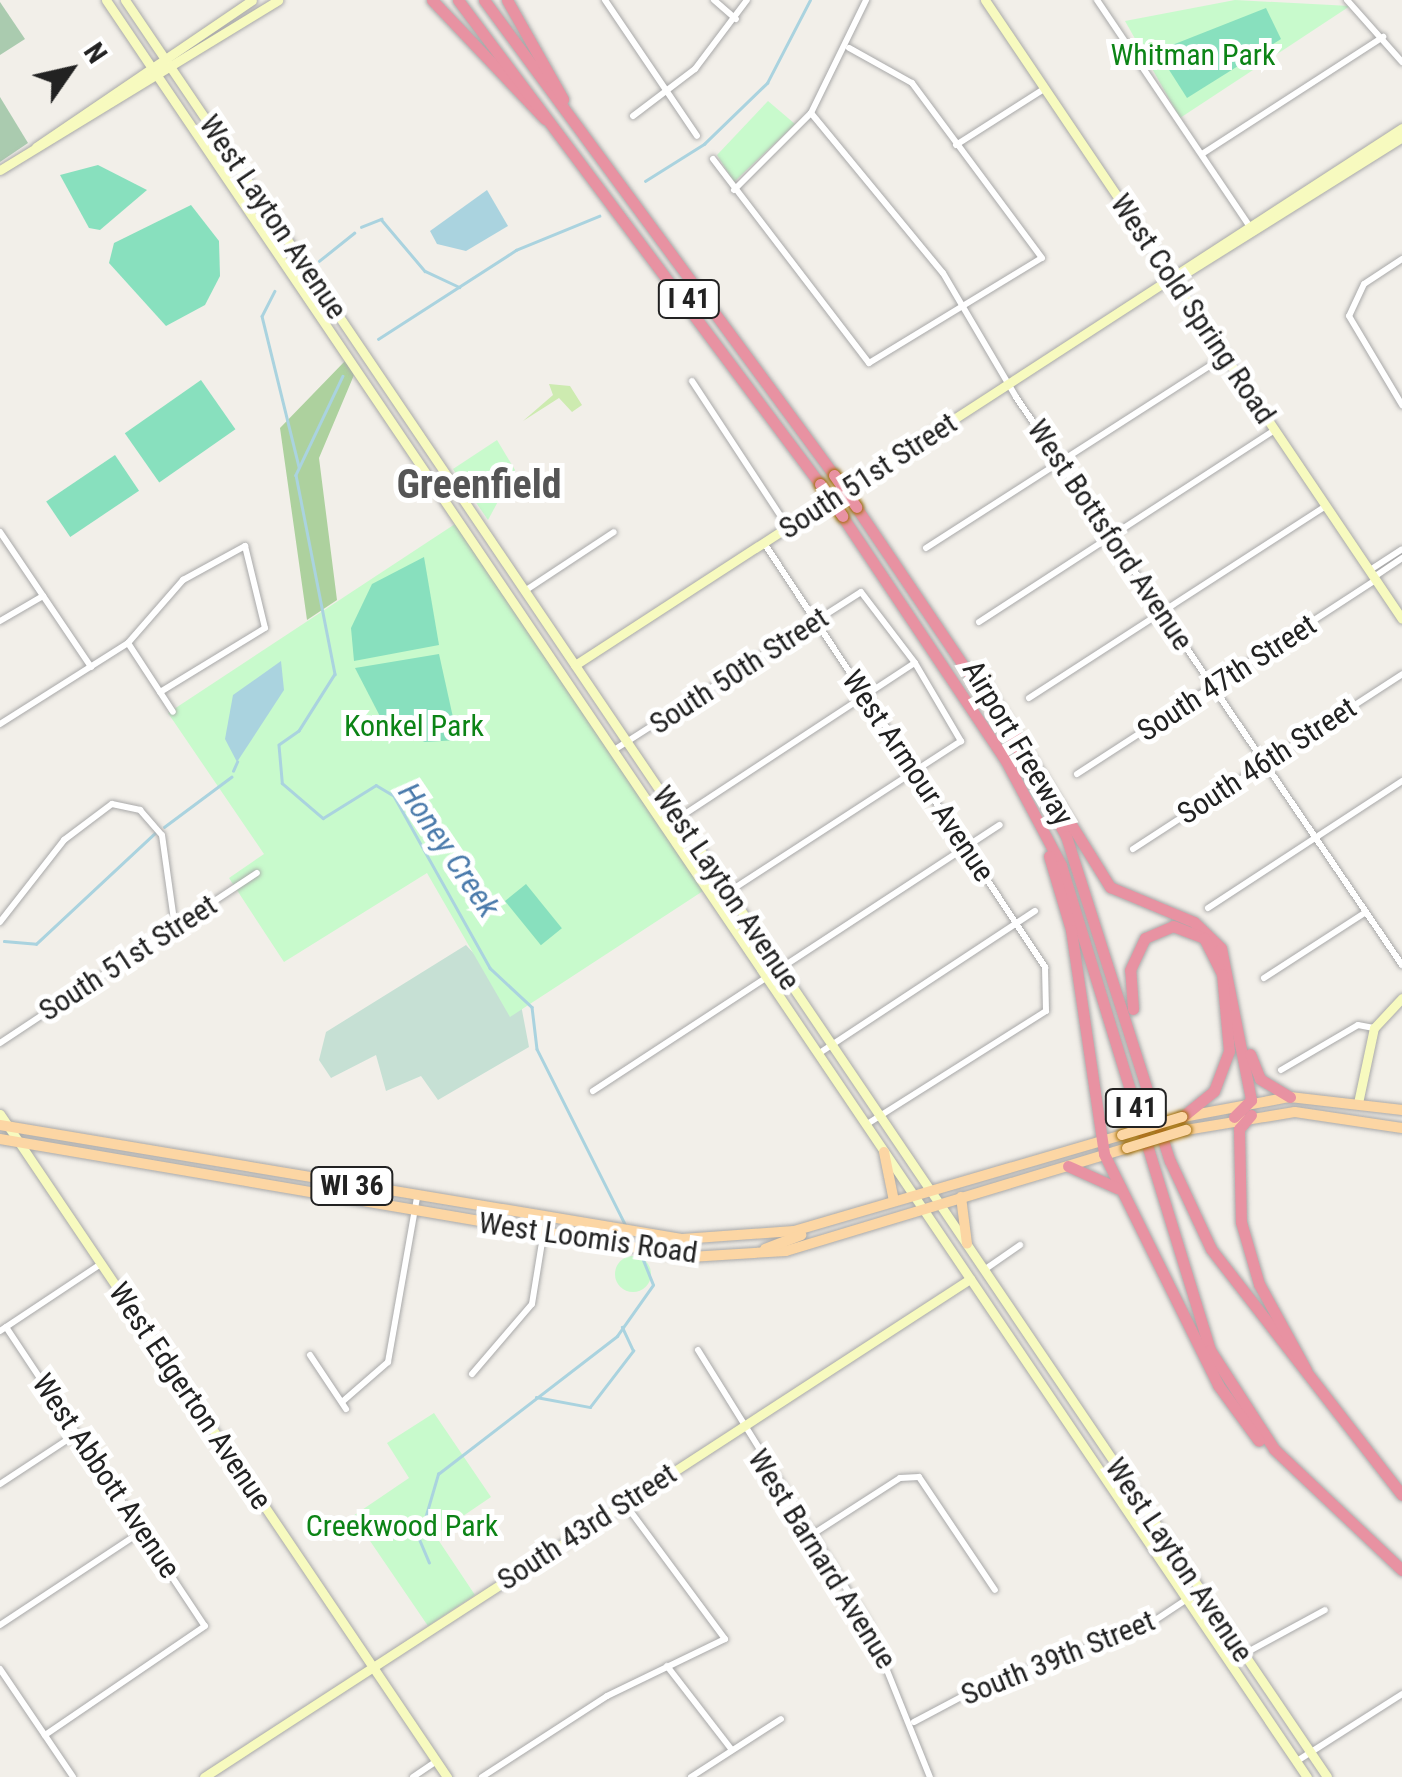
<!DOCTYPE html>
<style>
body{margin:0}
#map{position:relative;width:1402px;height:1777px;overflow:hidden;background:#f2efe9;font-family:"Roboto Condensed",sans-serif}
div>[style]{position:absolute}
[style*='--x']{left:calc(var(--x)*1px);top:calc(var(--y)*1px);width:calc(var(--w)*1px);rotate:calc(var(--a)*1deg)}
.grass>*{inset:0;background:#cdebb0}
.forest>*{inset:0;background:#add19e}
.wetland>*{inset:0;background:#c6e0d4}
.cemetery>*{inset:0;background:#aacbaf}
.park>*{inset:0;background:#c8facc}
.round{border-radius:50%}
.pitch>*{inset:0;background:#88e0be;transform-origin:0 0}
.water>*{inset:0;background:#aad3df}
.stream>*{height:2.5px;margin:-1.25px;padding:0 1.25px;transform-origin:1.25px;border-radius:1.25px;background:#aad3df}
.roads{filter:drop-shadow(0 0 2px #a9a9a9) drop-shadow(0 0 2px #a9a9a9)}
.street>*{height:6px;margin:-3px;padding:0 3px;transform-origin:3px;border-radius:3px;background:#fff}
.secondary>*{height:9px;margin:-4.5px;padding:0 4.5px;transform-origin:4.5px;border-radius:4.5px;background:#f7fabf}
.primary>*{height:10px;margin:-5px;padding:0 5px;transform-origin:5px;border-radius:5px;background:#fcd6a4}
.highway>*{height:11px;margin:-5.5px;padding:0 5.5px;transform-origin:5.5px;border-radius:5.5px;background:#e892a2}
.bridges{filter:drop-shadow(0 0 2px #a06b00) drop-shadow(0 0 2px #a06b00)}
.primary-bridge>*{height:10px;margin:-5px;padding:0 5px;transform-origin:5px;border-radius:5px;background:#fcd6a4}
.highway-bridge>*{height:11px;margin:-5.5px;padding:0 5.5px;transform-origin:5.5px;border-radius:5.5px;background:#e892a2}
span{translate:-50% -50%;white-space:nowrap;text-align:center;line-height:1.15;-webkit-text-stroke:10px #fff;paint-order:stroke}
.shield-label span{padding:2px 8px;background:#fff;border:2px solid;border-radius:8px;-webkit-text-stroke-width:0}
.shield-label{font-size:28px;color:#222;font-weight:700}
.park-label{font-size:30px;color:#0c8416}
.street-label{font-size:30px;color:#222}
.water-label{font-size:32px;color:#4a7aab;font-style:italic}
.district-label{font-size:40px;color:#555;font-weight:700}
.north{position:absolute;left:20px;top:20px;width:100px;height:100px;-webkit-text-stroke:8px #fff;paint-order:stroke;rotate:56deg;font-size:28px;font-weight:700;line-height:40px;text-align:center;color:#222}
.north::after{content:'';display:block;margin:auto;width:35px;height:45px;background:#222;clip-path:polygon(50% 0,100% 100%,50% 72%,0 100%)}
</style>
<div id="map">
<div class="grass">
<i style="clip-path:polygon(549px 384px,570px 386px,582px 405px,572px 412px,559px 398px,523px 421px,553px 395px)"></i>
</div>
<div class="forest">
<i style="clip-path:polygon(345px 361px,354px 375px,319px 458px,337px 600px,307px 620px,280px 428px)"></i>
</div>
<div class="wetland">
<i style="clip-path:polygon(466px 945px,521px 1005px,529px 1047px,438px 1100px,421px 1076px,386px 1091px,376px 1055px,331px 1078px,319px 1060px,326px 1032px)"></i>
</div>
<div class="cemetery">
<i style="clip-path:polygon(0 2px,25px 39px,0 55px)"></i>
<i style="clip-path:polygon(0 97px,28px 143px,0 162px)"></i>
</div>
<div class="park">
<i style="clip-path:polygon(1235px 0,1350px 6px,1180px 118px,1125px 21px)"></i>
<i style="clip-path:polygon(768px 101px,795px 124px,734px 182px,717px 155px)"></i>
<i style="clip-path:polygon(497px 440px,515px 470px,488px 520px,453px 469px)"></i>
<i style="clip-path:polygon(455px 524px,703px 891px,510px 1017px,427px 873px,284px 962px,229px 878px,264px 854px,168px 713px)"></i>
<i class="round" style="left:615px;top:1256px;width:36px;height:36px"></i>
<i style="clip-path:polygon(434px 1413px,491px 1497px,435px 1535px,475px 1595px,428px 1626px,353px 1516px,409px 1478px,387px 1443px)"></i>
</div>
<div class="pitch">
<i style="clip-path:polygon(1266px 8px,1281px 39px,1187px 98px,1157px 51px)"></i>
<i style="clip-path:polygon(98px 165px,147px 190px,100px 230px,89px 228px,60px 175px)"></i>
<i style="clip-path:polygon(191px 205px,219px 241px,220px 276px,205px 305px,166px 326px,109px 263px,114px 243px)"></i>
<i style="left:201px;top:380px;width:60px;height:93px;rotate:55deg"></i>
<i style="left:115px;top:455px;width:43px;height:83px;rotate:56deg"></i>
<i style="clip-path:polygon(424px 557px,439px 645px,354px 661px,351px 628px,372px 584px)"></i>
<i style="clip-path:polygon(439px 654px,458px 740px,425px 742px,385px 726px,355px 668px)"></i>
<i style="left:526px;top:884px;width:57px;height:27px;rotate:51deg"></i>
</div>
<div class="water">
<i style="clip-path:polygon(487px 190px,508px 226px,466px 251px,437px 244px,430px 231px)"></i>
<i style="clip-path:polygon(281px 661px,284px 690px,237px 762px,225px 739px,233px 695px)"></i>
</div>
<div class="stream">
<i style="--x:645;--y:181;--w:70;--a:-32.1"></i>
<i style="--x:704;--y:144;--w:88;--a:-44.1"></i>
<i style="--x:767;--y:83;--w:93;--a:-62.6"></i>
<i style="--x:361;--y:227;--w:22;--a:-22"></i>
<i style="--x:381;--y:219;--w:68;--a:49.8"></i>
<i style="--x:425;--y:271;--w:38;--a:25"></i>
<i style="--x:319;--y:261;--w:45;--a:-38.7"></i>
<i style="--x:275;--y:291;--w:28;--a:117"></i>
<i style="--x:262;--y:316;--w:155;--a:76.2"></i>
<i style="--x:378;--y:339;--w:164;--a:-32.8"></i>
<i style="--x:516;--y:250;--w:90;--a:-22.3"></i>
<i style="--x:343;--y:376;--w:110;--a:115.4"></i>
<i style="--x:296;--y:475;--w:203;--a:78.9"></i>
<i style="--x:335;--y:674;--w:67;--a:122.3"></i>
<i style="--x:299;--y:731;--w:24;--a:145"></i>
<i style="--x:279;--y:745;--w:38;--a:85"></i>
<i style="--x:282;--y:783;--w:54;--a:40.5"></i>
<i style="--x:323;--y:818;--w:62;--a:-31.9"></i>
<i style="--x:376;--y:785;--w:21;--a:31"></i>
<i style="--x:394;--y:796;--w:197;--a:60.8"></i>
<i style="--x:490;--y:968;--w:57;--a:42.9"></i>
<i style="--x:532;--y:1007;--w:42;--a:83.2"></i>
<i style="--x:537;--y:1049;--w:198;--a:63.3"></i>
<i style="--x:233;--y:771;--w:10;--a:-66"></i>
<i style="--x:164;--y:827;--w:84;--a:-36.7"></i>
<i style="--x:4;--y:941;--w:32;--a:5"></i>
<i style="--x:36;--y:944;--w:163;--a:-43"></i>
<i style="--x:536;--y:1397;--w:55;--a:10.5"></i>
<i style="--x:590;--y:1407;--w:71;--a:-52.5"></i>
<i style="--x:633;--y:1351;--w:26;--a:-115"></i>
<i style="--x:429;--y:1563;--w:26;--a:-113"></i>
<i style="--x:419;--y:1539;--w:68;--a:-73.7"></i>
<i style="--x:438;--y:1474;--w:226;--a:-37.6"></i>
<i style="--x:617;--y:1336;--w:62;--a:-54.8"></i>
<i style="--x:653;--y:1285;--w:37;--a:-112"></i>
</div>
<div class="roads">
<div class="street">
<i style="--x:605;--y:0;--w:164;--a:55.9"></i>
<i style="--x:714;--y:0;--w:29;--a:41"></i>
<i style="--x:1097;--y:0;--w:275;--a:56"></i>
<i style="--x:1347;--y:0;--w:83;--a:48.4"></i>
<i style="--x:811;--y:113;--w:207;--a:50.5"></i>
<i style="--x:943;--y:273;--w:144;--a:59.5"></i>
<i style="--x:1016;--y:397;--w:687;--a:55.8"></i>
<i style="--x:633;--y:116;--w:78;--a:-37.2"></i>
<i style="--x:695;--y:69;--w:86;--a:-53"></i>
<i style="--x:956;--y:145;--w:104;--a:-32.5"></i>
<i style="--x:1202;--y:154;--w:216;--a:-32.9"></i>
<i style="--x:713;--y:159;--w:257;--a:52.6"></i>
<i style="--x:869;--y:363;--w:202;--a:-31.3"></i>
<i style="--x:1042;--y:258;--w:218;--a:-126.6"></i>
<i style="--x:912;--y:83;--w:72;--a:-150.9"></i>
<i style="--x:734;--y:190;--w:109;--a:-45"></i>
<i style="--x:811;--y:113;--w:126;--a:-64"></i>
<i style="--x:1402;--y:259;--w:45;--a:146.7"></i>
<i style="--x:1364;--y:284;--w:35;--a:115"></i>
<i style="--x:1349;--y:316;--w:104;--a:59.2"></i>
<i style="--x:692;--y:381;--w:175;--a:56.7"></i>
<i style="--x:0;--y:532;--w:163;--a:56"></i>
<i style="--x:764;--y:543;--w:509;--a:56.47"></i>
<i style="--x:1045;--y:967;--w:44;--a:88.7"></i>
<i style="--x:1046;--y:1011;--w:213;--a:147.7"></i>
<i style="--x:926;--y:548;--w:355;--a:-32.7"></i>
<i style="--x:1370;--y:570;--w:38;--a:-33"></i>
<i style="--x:1374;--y:577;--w:34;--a:-34"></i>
<i style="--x:526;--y:590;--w:105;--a:-33.4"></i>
<i style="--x:0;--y:621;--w:50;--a:-30.2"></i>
<i style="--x:979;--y:622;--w:353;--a:-33"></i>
<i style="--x:128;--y:643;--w:82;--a:56.9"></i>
<i style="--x:1029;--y:698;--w:354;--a:-32.9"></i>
<i style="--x:0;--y:724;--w:151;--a:-32.3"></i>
<i style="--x:128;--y:643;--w:84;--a:-48.9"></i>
<i style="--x:183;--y:580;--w:71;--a:-28.7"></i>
<i style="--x:245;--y:546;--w:84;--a:76.3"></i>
<i style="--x:265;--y:628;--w:123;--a:148.6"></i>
<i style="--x:614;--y:750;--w:293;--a:-32.6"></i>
<i style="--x:861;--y:592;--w:89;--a:52.7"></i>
<i style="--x:915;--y:663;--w:91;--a:59.5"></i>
<i style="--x:961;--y:741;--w:293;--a:147"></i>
<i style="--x:1077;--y:774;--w:356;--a:-33"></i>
<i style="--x:665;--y:827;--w:299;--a:-33.3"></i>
<i style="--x:1133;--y:849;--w:321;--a:-33"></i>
<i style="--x:1208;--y:908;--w:232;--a:-33.2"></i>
<i style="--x:0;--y:922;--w:104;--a:-52"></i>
<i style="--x:64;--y:840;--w:60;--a:-36.9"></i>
<i style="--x:112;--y:804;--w:29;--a:12"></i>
<i style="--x:140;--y:810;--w:33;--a:49"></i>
<i style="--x:162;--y:835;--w:93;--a:82"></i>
<i style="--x:1264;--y:978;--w:121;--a:-32.9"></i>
<i style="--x:0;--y:1043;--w:308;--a:-33.5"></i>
<i style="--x:818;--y:1054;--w:260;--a:-33.4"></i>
<i style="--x:1281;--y:1070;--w:89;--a:-30.3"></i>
<i style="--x:1358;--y:1025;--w:16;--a:11"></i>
<i style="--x:593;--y:1091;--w:486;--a:-33.2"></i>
<i style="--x:984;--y:1270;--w:44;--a:-34.8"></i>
<i style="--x:6;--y:1327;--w:359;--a:56.4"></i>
<i style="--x:205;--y:1626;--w:194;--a:145.7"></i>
<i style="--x:0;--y:1331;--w:121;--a:-33.6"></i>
<i style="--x:698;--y:1350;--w:322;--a:58.1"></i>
<i style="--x:868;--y:1623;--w:166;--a:68.1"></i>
<i style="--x:310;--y:1355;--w:65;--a:56.3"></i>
<i style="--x:472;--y:1374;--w:92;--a:-49.4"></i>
<i style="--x:532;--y:1304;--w:69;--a:-80.8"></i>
<i style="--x:342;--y:1402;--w:61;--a:-41"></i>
<i style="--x:388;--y:1362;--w:168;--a:-80"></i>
<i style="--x:0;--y:1484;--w:91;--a:-33.3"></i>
<i style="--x:813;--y:1534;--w:103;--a:-32.8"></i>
<i style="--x:900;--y:1478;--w:19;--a:-3"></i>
<i style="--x:919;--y:1477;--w:136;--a:56.1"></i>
<i style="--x:0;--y:1625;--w:170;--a:-33.5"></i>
<i style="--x:1244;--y:1654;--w:92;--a:-28.5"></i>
<i style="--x:667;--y:1666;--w:106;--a:52.3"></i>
<i style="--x:0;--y:1669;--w:130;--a:55.9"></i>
<i style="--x:914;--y:1722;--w:75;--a:-27.9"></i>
<i style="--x:980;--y:1687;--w:179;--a:-20.3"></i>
<i style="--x:1148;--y:1625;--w:61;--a:-33.7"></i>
<i style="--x:1297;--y:1761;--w:125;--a:-32.5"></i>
<i style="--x:413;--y:1777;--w:29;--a:-34"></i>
<i style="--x:482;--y:1777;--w:149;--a:-32.9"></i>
<i style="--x:607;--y:1696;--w:131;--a:-25.8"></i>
<i style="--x:725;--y:1639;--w:168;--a:-126.5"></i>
<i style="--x:691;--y:1777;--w:107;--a:-32.8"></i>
</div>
<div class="secondary">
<i style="--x:106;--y:0;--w:2145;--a:55.95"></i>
<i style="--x:125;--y:0;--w:2145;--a:55.92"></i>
<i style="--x:985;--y:0;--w:746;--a:56.03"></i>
<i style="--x:36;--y:147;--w:261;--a:-34.2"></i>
<i style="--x:0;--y:170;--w:326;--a:-31.4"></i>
<i style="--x:1176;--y:279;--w:267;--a:-32.1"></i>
<i style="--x:575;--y:665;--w:986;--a:-33"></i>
<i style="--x:1358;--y:1103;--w:77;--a:-78"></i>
<i style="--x:1374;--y:1028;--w:41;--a:-47"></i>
<i style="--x:0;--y:1114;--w:800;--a:56.01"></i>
<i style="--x:204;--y:1777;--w:914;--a:-33.03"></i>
</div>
<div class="primary">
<i style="--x:1183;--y:1117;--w:109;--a:-10.6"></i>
<i style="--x:1290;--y:1097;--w:113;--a:6.6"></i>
<i style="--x:0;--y:1125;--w:691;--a:9.49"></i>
<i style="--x:682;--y:1239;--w:112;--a:-4.1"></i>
<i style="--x:794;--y:1231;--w:342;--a:-16.3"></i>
<i style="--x:1186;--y:1130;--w:110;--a:-9.4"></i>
<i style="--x:1295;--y:1112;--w:108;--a:8.5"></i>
<i style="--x:0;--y:1139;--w:700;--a:9.7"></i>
<i style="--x:690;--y:1257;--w:96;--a:-3.6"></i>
<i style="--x:786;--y:1251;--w:356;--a:-16.8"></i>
<i style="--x:884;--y:1152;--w:50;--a:78.5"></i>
<i style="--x:961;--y:1197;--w:47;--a:82.7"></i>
<i style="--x:765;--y:1249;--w:39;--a:-21"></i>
</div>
<div class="highway">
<i style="--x:432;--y:0;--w:164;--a:46.5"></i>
<i style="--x:458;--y:0;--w:604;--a:53.21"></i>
<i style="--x:484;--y:0;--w:590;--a:53.62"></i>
<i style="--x:507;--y:0;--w:114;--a:60.5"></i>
<i style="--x:856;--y:507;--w:269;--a:55.9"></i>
<i style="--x:1007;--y:730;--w:121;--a:60.9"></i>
<i style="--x:1066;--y:836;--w:341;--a:72.3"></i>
<i style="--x:1170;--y:1161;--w:97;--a:65"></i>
<i style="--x:1211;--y:1249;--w:311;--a:52.2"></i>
<i style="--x:842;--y:516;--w:295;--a:56.2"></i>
<i style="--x:1006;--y:761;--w:118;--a:62.1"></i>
<i style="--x:1061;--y:865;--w:507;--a:72.92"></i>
<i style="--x:1210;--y:1350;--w:118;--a:57.1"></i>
<i style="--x:1274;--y:1449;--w:176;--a:43.4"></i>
<i style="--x:975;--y:670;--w:256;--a:58.1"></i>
<i style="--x:1110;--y:887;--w:91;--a:22.6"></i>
<i style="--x:1194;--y:922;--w:37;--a:44"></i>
<i style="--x:1221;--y:948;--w:155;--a:78.8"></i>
<i style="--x:1251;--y:1100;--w:24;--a:135"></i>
<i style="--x:1049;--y:856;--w:77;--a:73.4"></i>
<i style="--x:1071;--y:930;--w:226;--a:81.6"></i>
<i style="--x:1104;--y:1154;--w:258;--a:63.7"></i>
<i style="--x:1218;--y:1385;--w:69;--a:53.8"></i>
<i style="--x:1133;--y:1009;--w:39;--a:-94"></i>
<i style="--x:1130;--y:970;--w:35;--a:-65"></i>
<i style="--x:1145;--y:938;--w:30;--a:-23"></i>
<i style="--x:1173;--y:926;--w:33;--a:21"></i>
<i style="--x:1204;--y:938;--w:40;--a:63.4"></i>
<i style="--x:1222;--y:974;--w:77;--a:84.8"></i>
<i style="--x:1229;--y:1051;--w:43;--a:110.6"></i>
<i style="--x:1214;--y:1091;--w:41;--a:140.9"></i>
<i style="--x:1250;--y:1054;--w:27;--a:68"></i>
<i style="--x:1260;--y:1079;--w:35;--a:31"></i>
<i style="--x:1251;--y:1115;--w:18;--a:131"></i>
<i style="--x:1239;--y:1129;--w:93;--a:88.8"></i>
<i style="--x:1241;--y:1222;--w:65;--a:73.8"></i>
<i style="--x:1259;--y:1284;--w:98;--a:61.3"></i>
<i style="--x:1068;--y:1166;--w:54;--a:24.2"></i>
</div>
</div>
<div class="bridges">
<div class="primary-bridge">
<i style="--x:1122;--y:1135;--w:63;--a:-16.7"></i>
<i style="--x:1127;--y:1148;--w:62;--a:-17"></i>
</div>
<div class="highway-bridge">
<i style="--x:834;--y:475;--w:39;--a:55"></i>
<i style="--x:820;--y:484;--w:39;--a:55"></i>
</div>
</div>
<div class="shield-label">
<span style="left:689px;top:299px">I 41</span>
<span style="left:1136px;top:1108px">I 41</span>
<span style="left:352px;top:1186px">WI 36</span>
</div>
<div class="park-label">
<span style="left:1193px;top:55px">Whitman Park</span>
<span style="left:414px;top:726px">Konkel Park</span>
<span style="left:402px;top:1526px">Creekwood Park</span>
</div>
<div class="street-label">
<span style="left:273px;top:217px;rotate:56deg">West Layton Avenue</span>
<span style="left:1193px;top:309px;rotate:56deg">West Cold Spring Road</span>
<span style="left:868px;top:476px;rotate:-33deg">South 51st Street</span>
<span style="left:1110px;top:535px;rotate:56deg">West Bottsford Avenue</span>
<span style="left:739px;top:671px;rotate:-33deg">South 50th Street</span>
<span style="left:1227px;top:678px;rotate:-33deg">South 47th Street</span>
<span style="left:1018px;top:743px;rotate:59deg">Airport Freeway</span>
<span style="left:1267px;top:761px;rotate:-33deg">South 46th Street</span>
<span style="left:918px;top:776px;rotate:56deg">West Armour Avenue</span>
<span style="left:726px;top:888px;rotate:56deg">West Layton Avenue</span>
<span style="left:128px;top:958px;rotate:-33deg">South 51st Street</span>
<span style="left:588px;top:1238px;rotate:8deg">West Loomis Road</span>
<span style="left:190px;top:1396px;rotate:56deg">West Edgerton Avenue</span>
<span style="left:106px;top:1476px;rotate:56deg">West Abbott Avenue</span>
<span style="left:587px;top:1527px;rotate:-33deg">South 43rd Street</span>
<span style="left:822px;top:1559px;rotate:58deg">West Barnard Avenue</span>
<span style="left:1179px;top:1560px;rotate:56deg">West Layton Avenue</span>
<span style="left:1058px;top:1658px;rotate:-22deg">South 39th Street</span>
</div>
<div class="water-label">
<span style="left:449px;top:850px;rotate:56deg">Honey Creek</span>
</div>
<div class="district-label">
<span style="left:479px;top:485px">Greenfield</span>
</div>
<div class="north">N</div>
</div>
